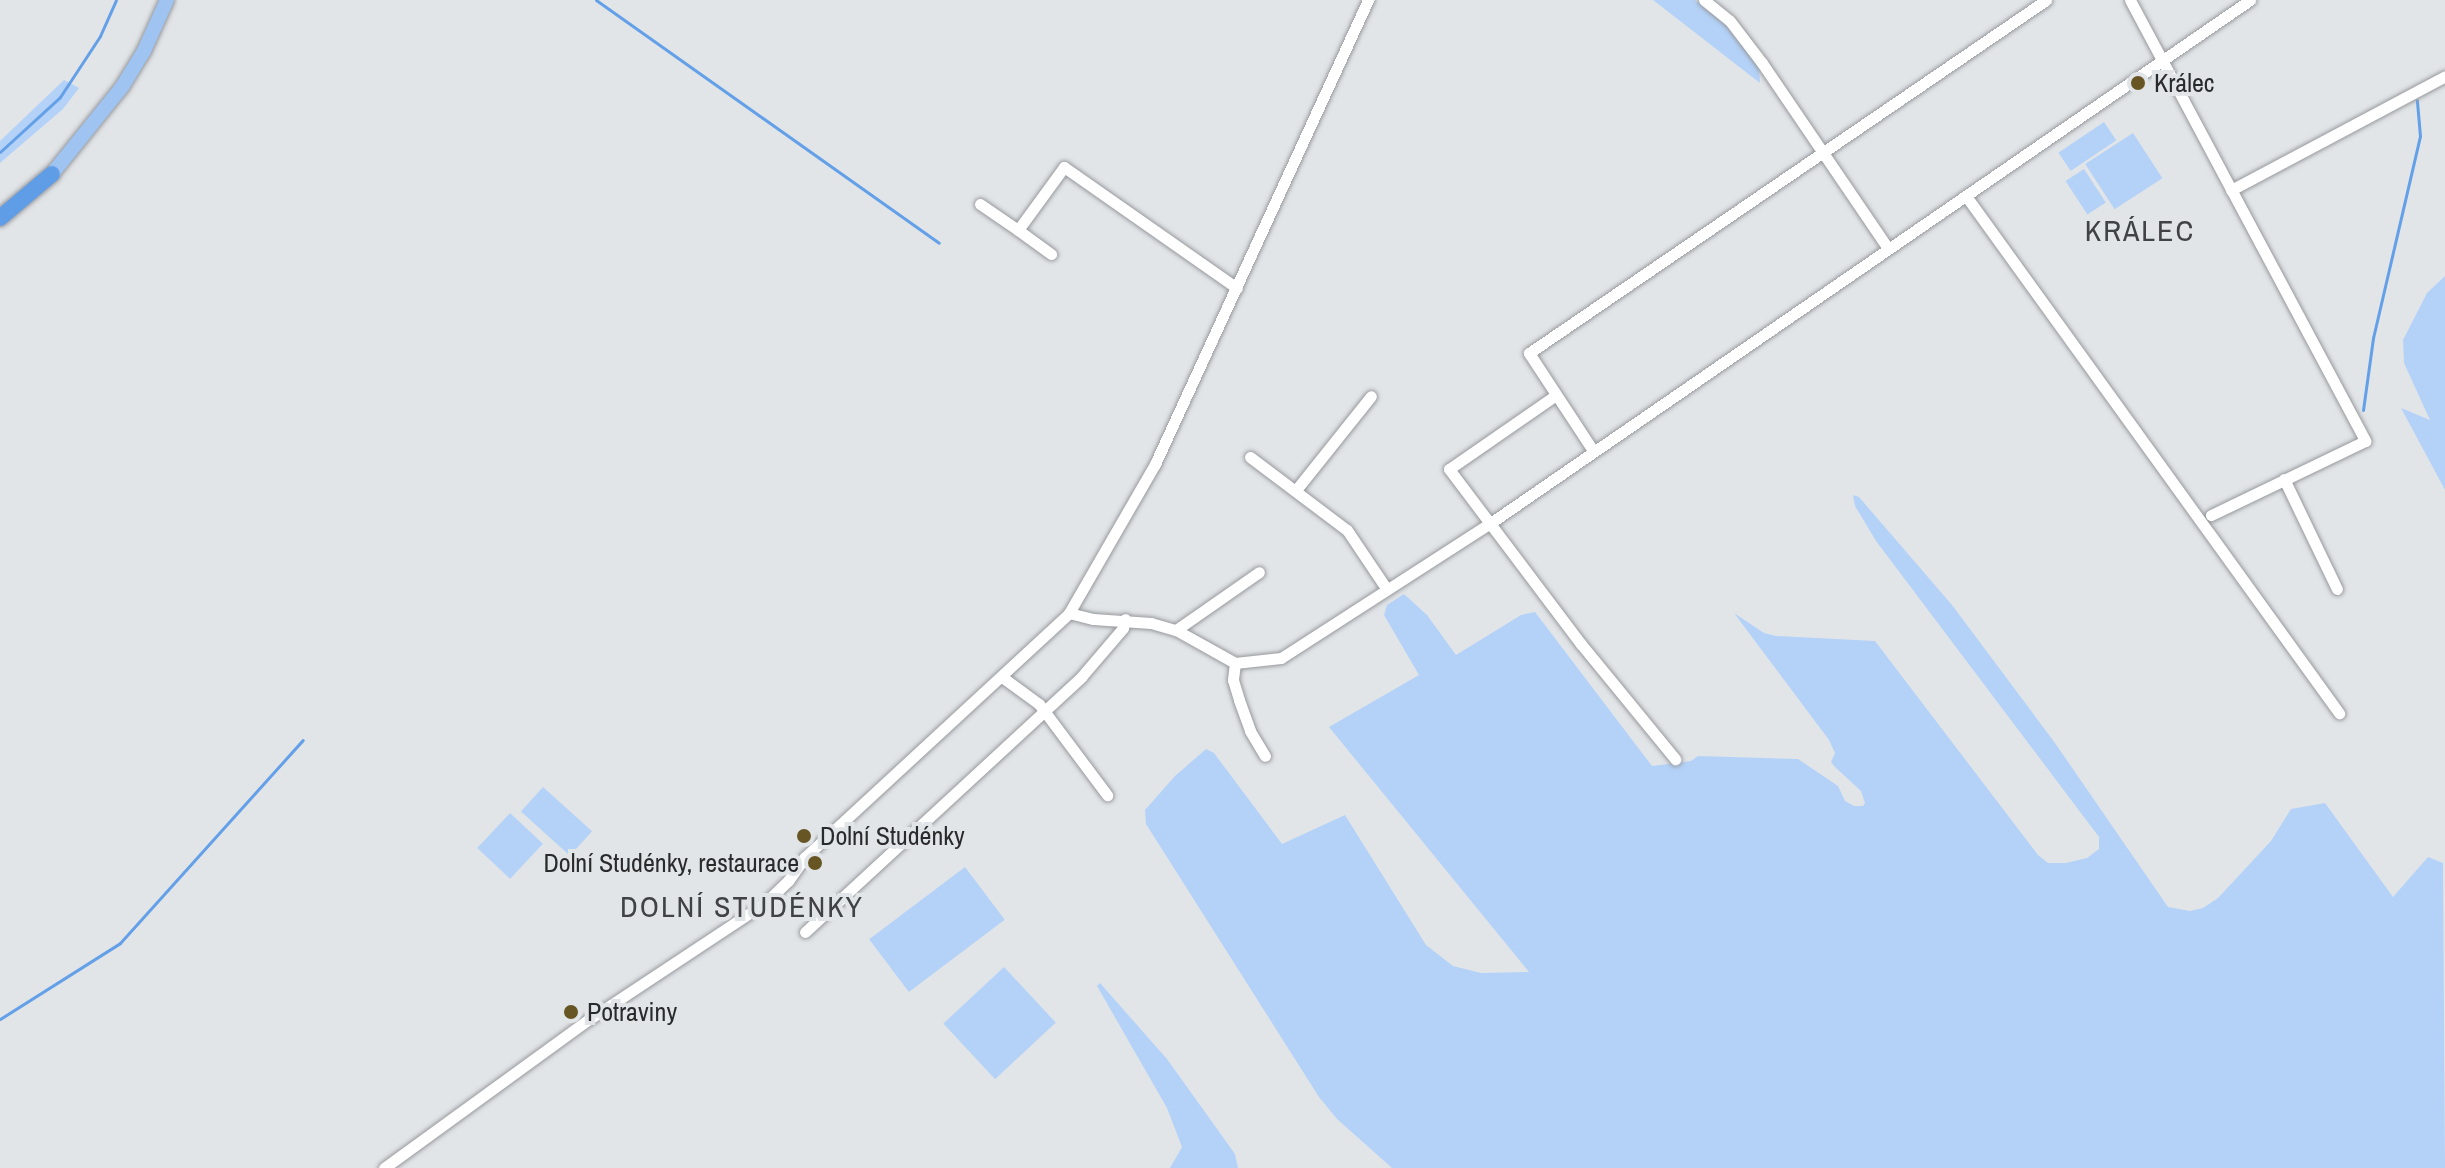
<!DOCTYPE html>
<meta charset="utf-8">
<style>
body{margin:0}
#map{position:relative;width:2445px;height:1168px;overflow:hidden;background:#e2e5e8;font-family:"Archivo Narrow",sans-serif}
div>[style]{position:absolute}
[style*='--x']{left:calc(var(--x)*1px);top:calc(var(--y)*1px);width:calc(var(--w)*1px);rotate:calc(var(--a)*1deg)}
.green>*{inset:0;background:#b4d2f8;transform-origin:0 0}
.stream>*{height:3px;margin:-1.5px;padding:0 1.5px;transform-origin:1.5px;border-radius:1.5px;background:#64a0e8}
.roads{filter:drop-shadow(0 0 2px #97999d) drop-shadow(0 0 2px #97999d)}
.minor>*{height:11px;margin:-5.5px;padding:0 5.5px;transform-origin:5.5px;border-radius:5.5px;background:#fff}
.major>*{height:14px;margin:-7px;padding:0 7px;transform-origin:7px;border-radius:7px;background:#9fc4f1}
.highway>*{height:16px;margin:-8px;padding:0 8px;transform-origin:8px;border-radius:8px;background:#5f9de7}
.dots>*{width:22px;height:22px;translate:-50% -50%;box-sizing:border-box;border:4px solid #e2e5e8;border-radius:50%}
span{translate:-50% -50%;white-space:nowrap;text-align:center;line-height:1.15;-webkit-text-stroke:8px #e2e5e8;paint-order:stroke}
.poi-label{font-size:26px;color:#292a2b}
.left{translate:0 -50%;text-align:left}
.right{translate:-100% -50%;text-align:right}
.quarter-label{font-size:30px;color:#404245;letter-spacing:2px}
</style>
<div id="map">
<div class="green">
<i style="clip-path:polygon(1653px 0,1695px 0,1723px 22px,1759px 67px,1760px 83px)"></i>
<i style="clip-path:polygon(64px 80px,79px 88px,63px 109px,0 163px,0 141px)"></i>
<i style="left:2104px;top:122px;width:22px;height:55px;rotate:56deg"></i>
<i style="left:2133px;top:133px;width:54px;height:57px;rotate:57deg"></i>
<i style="left:2084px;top:169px;width:40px;height:22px;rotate:57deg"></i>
<i style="clip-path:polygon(2445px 276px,2445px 490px,2401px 408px,2430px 420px,2404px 363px,2403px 340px,2427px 293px)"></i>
<i style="clip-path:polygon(1853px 495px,1859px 497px,1952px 605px,2055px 743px,2168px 907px,2190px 911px,2203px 908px,2218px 898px,2271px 841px,2291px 809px,2325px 803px,2393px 897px,2428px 857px,2443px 863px,2445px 1168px,1392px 1168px,1337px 1119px,1319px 1097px,1146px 824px,1145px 810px,1175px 776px,1206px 749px,1214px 753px,1282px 844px,1345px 815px,1426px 945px,1453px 966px,1481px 973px,1529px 972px,1329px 727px,1419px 675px,1384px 615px,1387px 605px,1404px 594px,1427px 615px,1456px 655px,1521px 615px,1535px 612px,1652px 766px,1691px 761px,1698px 756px,1798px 759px,1838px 786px,1845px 801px,1854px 806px,1863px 806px,1865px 803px,1861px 791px,1835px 767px,1831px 762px,1835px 753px,1829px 740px,1734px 613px,1764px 633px,1776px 636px,1875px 641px,2038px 855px,2048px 863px,2066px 863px,2087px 858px,2099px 849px,2099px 837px,1876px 541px,1855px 506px)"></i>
<i style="left:543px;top:787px;width:66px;height:33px;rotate:42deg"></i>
<i style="left:510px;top:813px;width:45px;height:48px;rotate:43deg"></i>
<i style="left:965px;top:867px;width:66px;height:120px;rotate:53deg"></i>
<i style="left:1004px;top:967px;width:76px;height:83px;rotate:47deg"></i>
<i style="clip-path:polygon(1100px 983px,1167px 1059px,1235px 1154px,1238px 1168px,1170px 1168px,1182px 1147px,1167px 1108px,1097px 986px)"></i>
</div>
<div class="stream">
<i style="--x:596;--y:0;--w:420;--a:35.3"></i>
<i style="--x:0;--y:152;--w:81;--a:-42.5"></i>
<i style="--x:60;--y:97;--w:73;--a:-56.7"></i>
<i style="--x:100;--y:36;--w:39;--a:-66"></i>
<i style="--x:2363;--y:410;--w:73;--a:-82.1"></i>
<i style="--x:2373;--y:338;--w:207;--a:-76.9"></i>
<i style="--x:2420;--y:136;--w:36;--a:-95"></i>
<i style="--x:0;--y:1019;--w:142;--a:-32.3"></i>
<i style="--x:120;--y:943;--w:273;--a:-48"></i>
</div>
<div class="roads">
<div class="minor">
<i style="--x:1704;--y:0;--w:33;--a:39"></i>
<i style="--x:1730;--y:21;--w:53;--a:52.7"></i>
<i style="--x:1762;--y:63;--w:222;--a:55.8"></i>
<i style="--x:2130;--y:0;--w:500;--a:61.9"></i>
<i style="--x:2365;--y:441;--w:171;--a:154.3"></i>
<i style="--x:2231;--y:190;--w:242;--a:-28"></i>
<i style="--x:1966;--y:196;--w:638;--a:54.19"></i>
<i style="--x:980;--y:204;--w:46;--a:34.4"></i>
<i style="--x:1018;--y:230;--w:78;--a:-53.9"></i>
<i style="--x:1064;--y:167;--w:211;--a:35"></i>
<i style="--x:1018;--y:230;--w:41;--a:36"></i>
<i style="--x:1556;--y:395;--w:130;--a:145.3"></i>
<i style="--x:1449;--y:469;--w:219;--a:53"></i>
<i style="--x:1581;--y:644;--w:149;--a:50.7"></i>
<i style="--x:1592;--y:449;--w:115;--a:-123.3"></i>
<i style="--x:1529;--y:353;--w:626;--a:-34.32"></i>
<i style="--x:1250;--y:457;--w:121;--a:37"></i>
<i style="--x:1347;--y:530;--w:70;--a:56.1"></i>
<i style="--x:2284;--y:479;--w:122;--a:64.3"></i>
<i style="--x:1296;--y:490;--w:120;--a:-51.4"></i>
<i style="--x:1069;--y:613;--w:25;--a:14"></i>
<i style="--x:1093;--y:619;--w:58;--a:3.9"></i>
<i style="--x:1151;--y:623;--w:26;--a:16"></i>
<i style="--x:1176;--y:630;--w:68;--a:29.2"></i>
<i style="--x:1235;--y:663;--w:46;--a:-6.2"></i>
<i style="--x:1281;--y:658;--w:247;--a:-32.8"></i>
<i style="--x:1489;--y:524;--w:924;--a:-34.55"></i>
<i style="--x:1176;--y:630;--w:101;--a:-34.9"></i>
<i style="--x:1235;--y:663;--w:17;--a:97"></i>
<i style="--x:1233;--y:680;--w:21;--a:73"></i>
<i style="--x:1239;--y:700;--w:33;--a:70"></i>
<i style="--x:1250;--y:731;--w:29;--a:59"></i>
<i style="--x:1002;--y:677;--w:46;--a:36.1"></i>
<i style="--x:1039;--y:704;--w:114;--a:53.2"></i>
<i style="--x:805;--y:932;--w:377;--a:-42.7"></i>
<i style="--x:1082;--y:676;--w:63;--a:-49.5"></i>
<i style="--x:1123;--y:628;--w:9;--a:-77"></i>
<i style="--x:384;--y:1168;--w:252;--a:-36"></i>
<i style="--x:588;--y:1020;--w:212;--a:-33.5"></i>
<i style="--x:765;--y:903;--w:32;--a:-44"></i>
<i style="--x:788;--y:881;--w:29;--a:-55"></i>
<i style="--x:805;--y:857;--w:359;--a:-42.7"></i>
<i style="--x:1069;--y:613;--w:172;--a:-60"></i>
<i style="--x:1155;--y:464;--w:511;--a:-65.34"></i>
</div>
<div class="major">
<i style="--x:52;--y:174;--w:112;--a:-51.2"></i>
<i style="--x:122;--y:87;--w:42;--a:-58.6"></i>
<i style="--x:144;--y:51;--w:56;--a:-65.7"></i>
</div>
<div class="highway">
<i style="--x:0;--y:218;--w:68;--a:-40.2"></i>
</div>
</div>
<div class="dots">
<i style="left:2138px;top:83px;background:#675624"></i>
<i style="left:804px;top:836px;background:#675624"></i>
<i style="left:815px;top:863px;background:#675624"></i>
<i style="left:571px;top:1012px;background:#675624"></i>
</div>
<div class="poi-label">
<span class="left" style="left:2154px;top:83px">Králec</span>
<span class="left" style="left:820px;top:836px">Dolní Studénky</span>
<span class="right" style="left:799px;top:863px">Dolní Studénky, restaurace</span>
<span class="left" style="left:587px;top:1012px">Potraviny</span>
</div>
<div class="quarter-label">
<span style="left:2140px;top:230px">KRÁLEC</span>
<span style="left:742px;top:906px">DOLNÍ STUDÉNKY</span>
</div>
</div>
